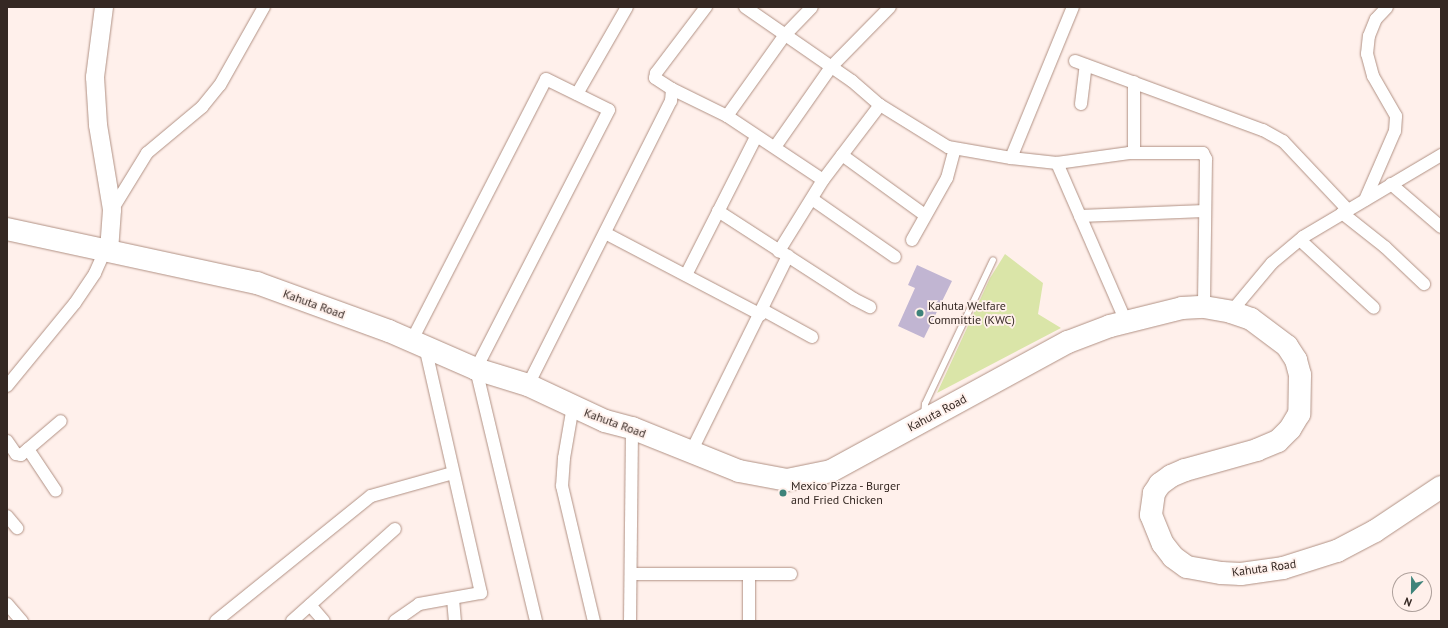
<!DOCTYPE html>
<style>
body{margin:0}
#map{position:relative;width:1448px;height:628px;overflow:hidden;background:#fff0eb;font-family:"PT Sans",sans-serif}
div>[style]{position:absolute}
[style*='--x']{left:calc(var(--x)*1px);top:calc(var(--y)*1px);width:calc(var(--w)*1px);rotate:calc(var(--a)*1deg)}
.green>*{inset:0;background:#dae5a8}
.building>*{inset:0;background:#c1b5d2}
.roads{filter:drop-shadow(0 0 1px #b19184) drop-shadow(0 0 1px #b19184)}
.lane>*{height:6px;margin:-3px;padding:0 3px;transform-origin:3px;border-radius:3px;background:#fff}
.street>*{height:12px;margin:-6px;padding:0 6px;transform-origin:6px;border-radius:6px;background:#fff}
.secondary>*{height:18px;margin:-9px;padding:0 9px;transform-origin:9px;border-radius:9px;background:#fff}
.highway>*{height:22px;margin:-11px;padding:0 11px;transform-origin:11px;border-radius:11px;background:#fff}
.dots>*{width:11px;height:11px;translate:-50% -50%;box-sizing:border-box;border:2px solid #fff0eb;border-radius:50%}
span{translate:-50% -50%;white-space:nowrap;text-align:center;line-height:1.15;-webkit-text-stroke:3.5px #fff0eb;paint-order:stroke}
.street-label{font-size:12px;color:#352823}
.poi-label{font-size:12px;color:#352823}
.left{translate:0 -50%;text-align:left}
.frame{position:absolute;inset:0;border:8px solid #352823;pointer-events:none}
.north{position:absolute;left:1392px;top:572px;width:40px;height:40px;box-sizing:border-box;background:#fff0eb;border:1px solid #aea09b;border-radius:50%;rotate:202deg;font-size:11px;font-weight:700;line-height:16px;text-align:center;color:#352823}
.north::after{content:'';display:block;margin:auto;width:14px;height:18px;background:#3e837a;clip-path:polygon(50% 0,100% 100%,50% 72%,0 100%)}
</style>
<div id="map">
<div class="green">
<i style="clip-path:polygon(1005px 254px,1043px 283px,1038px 314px,1061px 328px,937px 393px,990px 278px)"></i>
</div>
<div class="building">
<i style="clip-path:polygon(917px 265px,952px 281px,924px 338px,898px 326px,915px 288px,908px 285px)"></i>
</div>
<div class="roads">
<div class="lane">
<i style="--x:924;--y:414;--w:10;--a:-84"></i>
<i style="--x:925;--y:404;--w:159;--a:-64.7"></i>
</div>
<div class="street">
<i style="--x:706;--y:7;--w:83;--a:127.1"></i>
<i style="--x:656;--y:73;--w:5;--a:101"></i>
<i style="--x:655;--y:78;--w:20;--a:33"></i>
<i style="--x:672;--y:89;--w:61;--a:26.1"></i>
<i style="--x:727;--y:116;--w:115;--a:33.7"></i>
<i style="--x:745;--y:7;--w:130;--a:34.7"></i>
<i style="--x:852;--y:81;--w:37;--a:41"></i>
<i style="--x:880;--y:105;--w:94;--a:127.2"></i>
<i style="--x:823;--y:180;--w:84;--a:121.8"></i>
<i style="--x:1075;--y:61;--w:200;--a:20.2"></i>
<i style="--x:1263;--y:130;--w:23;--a:29"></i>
<i style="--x:1283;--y:141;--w:95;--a:46.7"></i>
<i style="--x:1134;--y:82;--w:71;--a:90"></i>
<i style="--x:577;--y:94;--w:100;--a:-60.1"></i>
<i style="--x:1081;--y:104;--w:39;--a:-83"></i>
<i style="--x:880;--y:105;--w:80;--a:31.7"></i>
<i style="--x:948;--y:147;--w:64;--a:9.9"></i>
<i style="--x:1011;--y:158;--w:46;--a:6.2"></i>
<i style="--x:1057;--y:163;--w:73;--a:-7.9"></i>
<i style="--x:1129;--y:153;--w:74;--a:0"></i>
<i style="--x:1203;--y:153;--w:7;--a:63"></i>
<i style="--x:1206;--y:159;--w:148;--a:90.8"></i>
<i style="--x:727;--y:116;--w:98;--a:-54.5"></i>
<i style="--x:784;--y:36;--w:40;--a:-46"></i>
<i style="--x:775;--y:147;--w:98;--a:-55"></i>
<i style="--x:831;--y:67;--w:84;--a:-45.5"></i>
<i style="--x:842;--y:155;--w:102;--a:35.9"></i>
<i style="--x:1011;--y:158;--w:163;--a:-67.7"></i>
<i style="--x:1057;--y:163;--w:173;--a:66.5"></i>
<i style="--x:1391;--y:184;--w:66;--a:40.7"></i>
<i style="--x:812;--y:199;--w:101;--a:34.9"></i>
<i style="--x:1365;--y:200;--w:75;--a:-66.5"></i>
<i style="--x:1395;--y:131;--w:15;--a:-86"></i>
<i style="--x:1396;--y:116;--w:46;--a:-119.9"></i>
<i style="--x:1373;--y:76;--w:23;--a:-105"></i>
<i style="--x:1367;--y:54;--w:18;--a:-84"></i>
<i style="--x:1369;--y:36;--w:18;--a:-68"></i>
<i style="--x:1376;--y:19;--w:16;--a:-47"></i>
<i style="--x:112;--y:210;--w:67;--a:-58.4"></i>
<i style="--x:147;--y:153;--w:72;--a:-39.9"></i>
<i style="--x:202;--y:107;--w:28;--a:-51"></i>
<i style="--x:220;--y:85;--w:90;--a:-60.6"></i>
<i style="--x:718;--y:211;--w:162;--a:32.9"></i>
<i style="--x:854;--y:299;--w:18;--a:27"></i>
<i style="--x:1342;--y:213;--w:55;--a:38.3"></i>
<i style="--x:1385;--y:247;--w:54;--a:43.5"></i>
<i style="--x:1080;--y:216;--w:125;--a:-2.3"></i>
<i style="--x:605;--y:233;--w:176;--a:27.7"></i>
<i style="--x:912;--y:240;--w:71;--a:-60.6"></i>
<i style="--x:947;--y:178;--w:30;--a:-75"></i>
<i style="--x:1300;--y:240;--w:100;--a:42.6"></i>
<i style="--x:686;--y:275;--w:155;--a:-63.1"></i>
<i style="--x:763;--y:310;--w:56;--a:28.9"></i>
<i style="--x:1231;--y:312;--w:64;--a:-50.1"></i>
<i style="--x:1272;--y:263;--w:40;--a:-40"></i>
<i style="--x:1303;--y:237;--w:161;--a:-30.7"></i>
<i style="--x:412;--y:340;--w:293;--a:-62.8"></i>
<i style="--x:546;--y:79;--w:70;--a:26.2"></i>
<i style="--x:609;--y:110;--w:291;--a:117.2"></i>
<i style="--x:476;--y:369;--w:259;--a:76.6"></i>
<i style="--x:528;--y:385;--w:318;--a:-63.3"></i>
<i style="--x:671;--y:101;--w:12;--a:-85"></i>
<i style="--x:7;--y:386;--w:107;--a:-50.7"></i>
<i style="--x:75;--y:303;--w:36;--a:-56"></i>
<i style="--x:95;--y:273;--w:24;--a:-66"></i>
<i style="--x:573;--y:406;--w:53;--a:99.8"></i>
<i style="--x:564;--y:458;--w:28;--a:94"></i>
<i style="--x:562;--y:486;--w:139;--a:76.7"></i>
<i style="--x:7;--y:441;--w:16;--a:55"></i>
<i style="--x:16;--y:454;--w:5;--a:11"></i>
<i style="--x:21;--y:455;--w:52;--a:-40.4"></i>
<i style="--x:28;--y:449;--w:50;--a:56.3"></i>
<i style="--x:691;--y:452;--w:219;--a:-63.7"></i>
<i style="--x:7;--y:516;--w:16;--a:50"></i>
<i style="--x:631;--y:574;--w:160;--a:0"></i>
<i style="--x:749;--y:574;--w:47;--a:90"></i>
<i style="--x:453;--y:599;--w:22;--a:85"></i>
<i style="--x:7;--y:604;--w:23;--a:49"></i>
<i style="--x:310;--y:605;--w:21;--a:49"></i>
<i style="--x:216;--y:621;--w:199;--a:-38.9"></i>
<i style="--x:371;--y:496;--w:85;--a:-15.7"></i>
<i style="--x:292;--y:621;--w:138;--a:-41.8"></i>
<i style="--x:395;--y:621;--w:29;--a:-35"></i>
<i style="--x:419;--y:604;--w:63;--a:-10.1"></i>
<i style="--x:481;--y:593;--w:253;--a:-102.8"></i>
<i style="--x:630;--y:621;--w:193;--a:-89.4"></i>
</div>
<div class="secondary">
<i style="--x:104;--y:7;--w:71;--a:97.3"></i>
<i style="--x:95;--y:77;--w:48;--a:86.4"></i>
<i style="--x:98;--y:125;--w:86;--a:80.6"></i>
<i style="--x:112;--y:210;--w:41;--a:94.2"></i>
</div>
<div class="highway">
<i style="--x:7;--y:229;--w:256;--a:12.2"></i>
<i style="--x:257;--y:283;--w:140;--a:20"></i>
<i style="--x:389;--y:331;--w:95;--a:23.6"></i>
<i style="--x:476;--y:369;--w:54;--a:17.1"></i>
<i style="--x:528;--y:385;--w:85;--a:25.1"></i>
<i style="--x:605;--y:421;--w:28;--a:15"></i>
<i style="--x:632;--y:428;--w:115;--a:21.9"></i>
<i style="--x:739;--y:471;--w:49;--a:10.6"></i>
<i style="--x:787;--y:480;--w:45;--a:-11.6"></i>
<i style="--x:831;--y:471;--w:270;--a:-28.6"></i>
<i style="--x:1068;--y:342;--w:45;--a:-20.9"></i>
<i style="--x:1110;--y:326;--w:74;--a:-14"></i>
<i style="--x:1182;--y:308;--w:22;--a:-3"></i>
<i style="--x:1204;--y:307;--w:27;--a:10"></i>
<i style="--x:1231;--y:312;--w:21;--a:19"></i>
<i style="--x:1251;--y:319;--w:45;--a:36.9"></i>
<i style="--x:1287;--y:346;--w:17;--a:57"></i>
<i style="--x:1296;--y:360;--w:16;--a:75"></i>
<i style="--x:1300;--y:375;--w:39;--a:91"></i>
<i style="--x:1299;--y:414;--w:17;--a:121"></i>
<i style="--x:1290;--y:429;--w:17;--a:135"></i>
<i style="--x:1278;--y:441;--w:23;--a:157"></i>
<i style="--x:1257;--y:450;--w:75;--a:164.5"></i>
<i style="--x:1185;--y:470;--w:15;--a:157"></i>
<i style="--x:1171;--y:476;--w:14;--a:144"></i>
<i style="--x:1160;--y:484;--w:11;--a:124"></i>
<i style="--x:1154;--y:493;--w:22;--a:98"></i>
<i style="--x:1151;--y:515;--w:31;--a:68"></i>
<i style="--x:1163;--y:544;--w:16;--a:52"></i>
<i style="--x:1173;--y:557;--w:17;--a:36"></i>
<i style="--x:1187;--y:567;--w:35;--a:10"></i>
<i style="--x:1221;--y:573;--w:20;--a:3"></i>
<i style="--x:1241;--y:574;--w:42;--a:-8.1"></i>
<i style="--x:1283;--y:568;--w:57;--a:-17.5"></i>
<i style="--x:1337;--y:551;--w:43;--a:-27.8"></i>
<i style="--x:1375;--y:531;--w:79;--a:-33.7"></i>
</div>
</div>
<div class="dots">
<i style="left:920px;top:313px;background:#3e837a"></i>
<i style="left:783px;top:493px;background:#3e837a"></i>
</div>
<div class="street-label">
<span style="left:314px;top:304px;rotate:20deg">Kahuta Road</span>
<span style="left:937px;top:413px;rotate:-28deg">Kahuta Road</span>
<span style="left:615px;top:423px;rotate:20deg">Kahuta Road</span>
<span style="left:1264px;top:568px;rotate:-8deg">Kahuta Road</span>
</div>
<div class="poi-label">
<span class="left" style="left:928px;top:313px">Kahuta Welfare<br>Committie (KWC)</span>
<span class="left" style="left:791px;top:493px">Mexico Pizza - Burger<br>and Fried Chicken</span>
</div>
<div class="frame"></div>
<div class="north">N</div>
</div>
